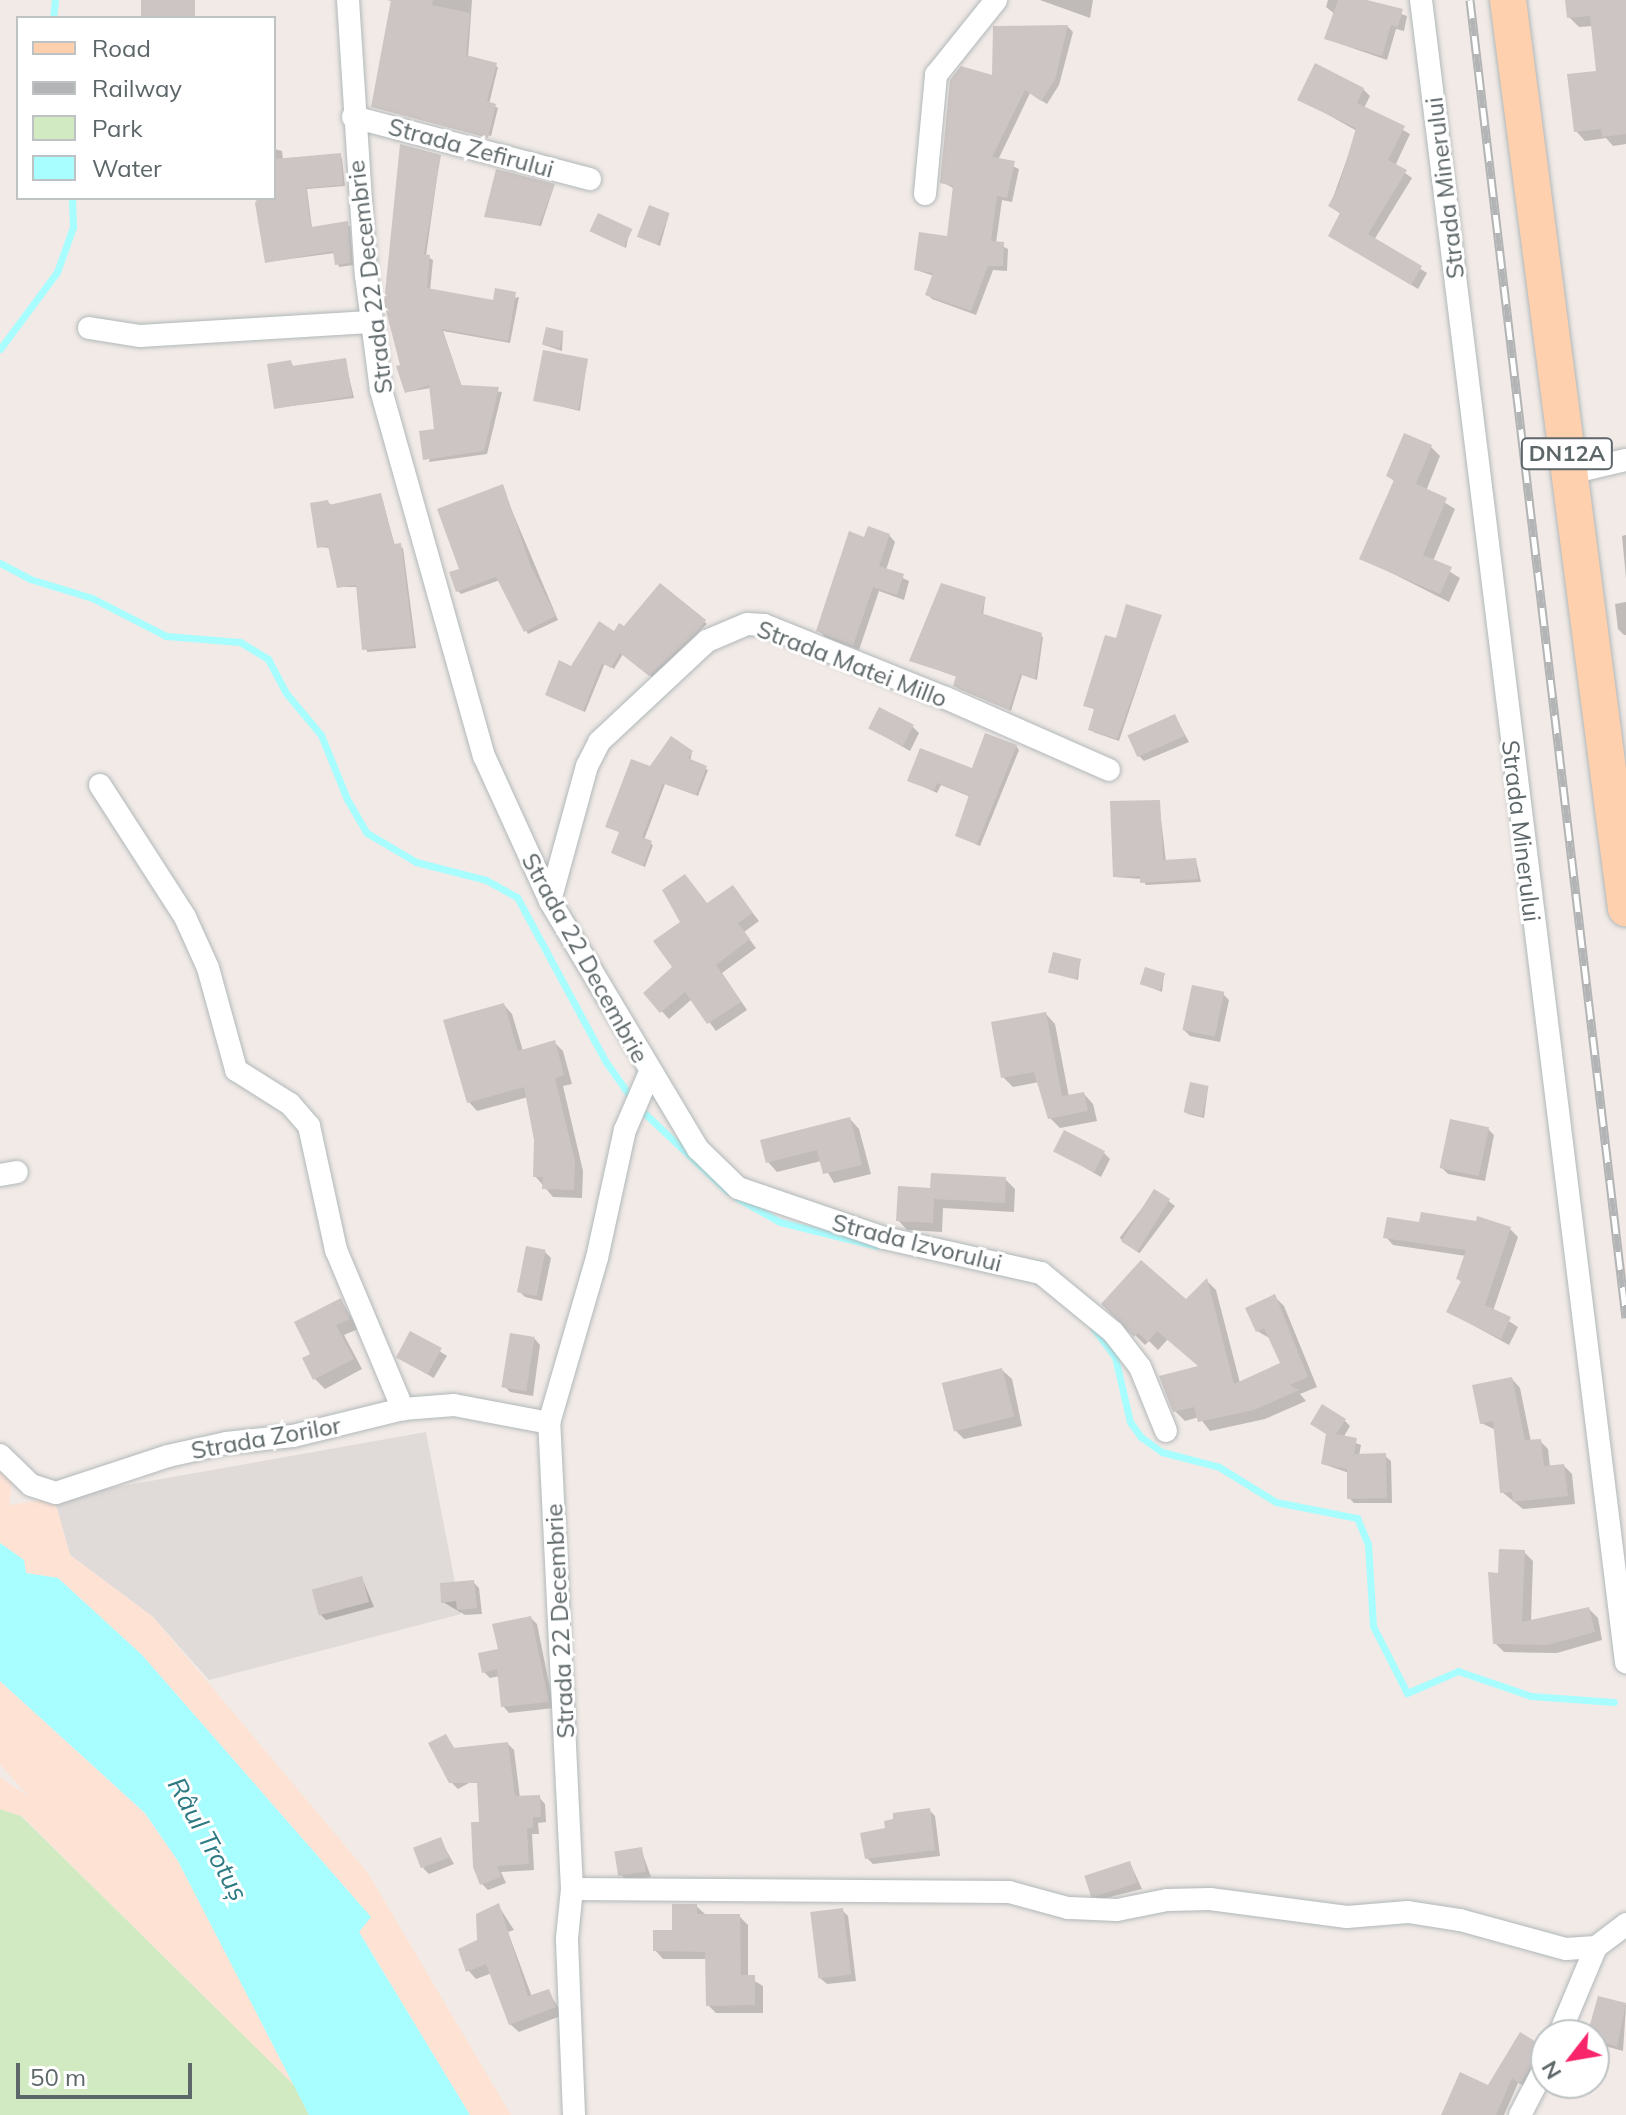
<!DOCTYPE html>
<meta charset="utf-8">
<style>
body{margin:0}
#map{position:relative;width:1626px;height:2115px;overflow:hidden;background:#f1eae6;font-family:Mulish,sans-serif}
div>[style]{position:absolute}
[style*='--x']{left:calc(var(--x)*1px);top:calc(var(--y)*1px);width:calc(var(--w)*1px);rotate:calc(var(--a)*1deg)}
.industrial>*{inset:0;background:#e0dbd8}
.green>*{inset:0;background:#d2eac1}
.sand>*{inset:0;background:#fee3d5}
.water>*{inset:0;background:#a8fdff}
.shadow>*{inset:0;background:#0003;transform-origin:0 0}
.stream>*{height:7px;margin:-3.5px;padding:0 3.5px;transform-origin:3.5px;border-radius:3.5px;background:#a8fdff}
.building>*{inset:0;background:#ccc5c3;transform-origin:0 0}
.roads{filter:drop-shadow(0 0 2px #b1b8ba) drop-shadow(0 0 2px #b1b8ba)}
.street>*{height:22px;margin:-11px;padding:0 11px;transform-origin:11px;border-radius:11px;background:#fff}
.primary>*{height:36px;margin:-18px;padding:0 18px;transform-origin:18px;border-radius:18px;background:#ffd0ad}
.rail>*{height:9px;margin-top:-4.5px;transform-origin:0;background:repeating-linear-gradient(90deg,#fff 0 18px,#b3b4b5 0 36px);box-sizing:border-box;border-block:2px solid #b3b4b5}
span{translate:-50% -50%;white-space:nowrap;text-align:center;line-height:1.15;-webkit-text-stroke:6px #fff;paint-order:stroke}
.shield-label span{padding:2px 6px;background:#fff;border:2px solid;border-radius:6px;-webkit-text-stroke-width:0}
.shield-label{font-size:22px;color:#5d6668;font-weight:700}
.street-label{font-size:24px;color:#5d6668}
.water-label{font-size:26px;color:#2d7a83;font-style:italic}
.legend{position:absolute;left:16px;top:16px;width:260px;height:184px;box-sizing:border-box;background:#fff;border:2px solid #bec2c3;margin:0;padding:10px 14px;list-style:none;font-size:24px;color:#5d6668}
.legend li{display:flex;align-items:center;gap:16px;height:40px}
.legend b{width:40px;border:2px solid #bec2c3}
.north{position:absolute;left:1530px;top:2019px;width:80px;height:80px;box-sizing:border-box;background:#fff;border:2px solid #bec2c3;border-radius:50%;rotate:239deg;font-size:22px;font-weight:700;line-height:32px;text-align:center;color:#5d6668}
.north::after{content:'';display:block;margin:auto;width:28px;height:36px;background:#f9256b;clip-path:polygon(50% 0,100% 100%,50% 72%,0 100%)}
.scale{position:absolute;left:16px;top:2063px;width:176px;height:36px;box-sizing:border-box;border:4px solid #5d6668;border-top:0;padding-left:10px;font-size:24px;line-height:28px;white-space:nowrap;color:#5d6668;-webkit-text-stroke:6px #fff;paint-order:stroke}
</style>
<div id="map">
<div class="industrial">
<i style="clip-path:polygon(426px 1432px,461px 1614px,209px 1680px,153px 1617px,70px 1555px,54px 1498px)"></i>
</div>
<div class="green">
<i style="clip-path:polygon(0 1809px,21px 1816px,294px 2085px,309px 2115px,0 2115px)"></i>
</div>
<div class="sand">
<i style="clip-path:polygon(0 1465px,13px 1477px,9px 1505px,54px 1498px,70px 1555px,153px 1617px,368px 1873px,511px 2115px,470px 2115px,359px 1931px,370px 1916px,142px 1655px,58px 1578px,26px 1573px,24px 1560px,0 1543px)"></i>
<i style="clip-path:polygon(0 1681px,144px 1813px,178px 1861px,294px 2085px,22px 1816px,0 1809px,0 1777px,29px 1797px,0 1764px)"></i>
</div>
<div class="water">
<i style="clip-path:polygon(0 1543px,24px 1560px,26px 1573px,58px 1578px,142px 1655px,371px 1917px,359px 1932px,470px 2115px,309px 2115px,178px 1861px,145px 1813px,0 1681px)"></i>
</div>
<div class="shadow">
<i style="clip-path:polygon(386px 0,472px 0,468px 58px,498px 67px,489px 104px,498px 108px,491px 136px,373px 106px,393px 1px)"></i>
<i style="clip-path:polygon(1040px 0,1093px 0,1090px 18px)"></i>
<i style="clip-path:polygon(1328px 0,1359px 0,1407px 16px,1404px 31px,1396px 29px,1387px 60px,1326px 39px,1335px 14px,1326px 7px)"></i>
<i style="clip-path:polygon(1567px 0,1626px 0,1626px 144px,1613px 146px,1606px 138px,1585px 141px,1576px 131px,1599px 72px,1593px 26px,1579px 27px,1569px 17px)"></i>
<i style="clip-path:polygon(1068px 27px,1073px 32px,1059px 85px,1047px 104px,1030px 93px,998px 160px,1019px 169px,1012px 202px,1002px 200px,996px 243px,1008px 249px,1007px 271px,993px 270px,976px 315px,932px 299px,927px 294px,934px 276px,916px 270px,948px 238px,955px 189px,942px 182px,994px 77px,995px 28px)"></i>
<i style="clip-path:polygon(1363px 89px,1370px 96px,1364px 108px,1410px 134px,1395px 166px,1412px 178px,1374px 240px,1427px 273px,1418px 289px,1330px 236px,1342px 215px,1330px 206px,1357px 131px,1300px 99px)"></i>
<i style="clip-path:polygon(274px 149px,282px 151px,283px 160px,342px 158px,345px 186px,307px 189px,312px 228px,350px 226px,353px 265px,339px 267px,335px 253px,267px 262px,257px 204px,258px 198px,274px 198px)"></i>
<i style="clip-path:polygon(440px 156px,426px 256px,433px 260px,430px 291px,494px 302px,519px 297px,510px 343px,443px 331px,462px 387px,502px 392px,487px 454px,429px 462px,436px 430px,431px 388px,407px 392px,386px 302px)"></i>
<i style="clip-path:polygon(554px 186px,541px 226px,486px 216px)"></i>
<i style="clip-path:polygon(669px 214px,660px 246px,639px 237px)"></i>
<i style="clip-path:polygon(630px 230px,626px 248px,592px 231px)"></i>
<i style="clip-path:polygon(563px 333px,562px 351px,544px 345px)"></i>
<i style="clip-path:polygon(345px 360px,354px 398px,276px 408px,291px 362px,294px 368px)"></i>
<i style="clip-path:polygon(587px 361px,580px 411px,535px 400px)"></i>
<i style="clip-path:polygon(1431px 447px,1440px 456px,1426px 491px,1455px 509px,1433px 561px,1460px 578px,1449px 602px,1362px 558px,1395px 482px,1388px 476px)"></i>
<i style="clip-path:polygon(502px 487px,558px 620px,528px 634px,500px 580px,461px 594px,458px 591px,461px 570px)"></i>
<i style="clip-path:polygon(381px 495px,395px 546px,403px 548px,416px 648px,367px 652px,358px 587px,339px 587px,331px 548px,319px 547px,328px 502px,332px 506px)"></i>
<i style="clip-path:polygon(889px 535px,895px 542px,886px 570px,909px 581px,904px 600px,879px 591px,859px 650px,825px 637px,819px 630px,866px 539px)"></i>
<i style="clip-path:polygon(1626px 535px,1626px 578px,1622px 536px)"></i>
<i style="clip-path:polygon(660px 585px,707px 624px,652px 677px,623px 654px,614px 669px,605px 663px,585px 712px,547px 695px,572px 668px,625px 629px)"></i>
<i style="clip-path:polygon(985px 599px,983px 616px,1043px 637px,1037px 680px,1022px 675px,1011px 711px,957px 688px,957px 677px,911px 660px)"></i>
<i style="clip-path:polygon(1626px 602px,1626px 635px,1624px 635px,1618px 629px,1615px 604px)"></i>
<i style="clip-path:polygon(1161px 616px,1119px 741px,1093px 732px,1096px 710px,1085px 705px,1117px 640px)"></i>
<i style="clip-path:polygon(1175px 716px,1189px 742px,1144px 761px,1138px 755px)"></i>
<i style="clip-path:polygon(913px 727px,919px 733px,910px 751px,870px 728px)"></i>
<i style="clip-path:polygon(1016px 746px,1019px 750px,980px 846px,957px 836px,971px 797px,941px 785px,937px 793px,909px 780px,973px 771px)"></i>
<i style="clip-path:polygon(692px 753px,690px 761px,708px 770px,698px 796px,665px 784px,644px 840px,653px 845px,645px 867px,616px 855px,621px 833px,608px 826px)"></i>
<i style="clip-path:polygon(1159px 802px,1166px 862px,1196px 860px,1201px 882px,1146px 885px,1142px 879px,1115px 877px)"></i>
<i style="clip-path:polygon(732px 887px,759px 921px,744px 932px,756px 948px,722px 973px,747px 1010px,716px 1031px,692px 999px,669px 1019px,645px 993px,675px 968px,708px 905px)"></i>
<i style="clip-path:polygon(1080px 961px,1078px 980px,1051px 972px)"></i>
<i style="clip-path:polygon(1164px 975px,1162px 992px,1142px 984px)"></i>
<i style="clip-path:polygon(1223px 994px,1229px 1000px,1220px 1042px,1190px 1036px,1184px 1030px)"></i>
<i style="clip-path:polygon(504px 1005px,512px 1014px,523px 1051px,554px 1042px,563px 1051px,572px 1084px,563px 1086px,583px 1171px,582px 1198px,553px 1197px,535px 1176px,536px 1140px,528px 1097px,477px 1111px,469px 1102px)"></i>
<i style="clip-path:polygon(1046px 1014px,1055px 1024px,1069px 1097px,1084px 1094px,1093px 1104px,1097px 1121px,1060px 1128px,1050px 1118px,1039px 1082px,1013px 1087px,1003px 1077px)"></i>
<i style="clip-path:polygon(1208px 1088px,1204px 1118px,1188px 1114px,1185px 1111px)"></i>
<i style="clip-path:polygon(850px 1119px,859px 1129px,871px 1174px,834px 1183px,821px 1161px,777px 1172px,768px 1162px)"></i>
<i style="clip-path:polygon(1488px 1129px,1494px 1135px,1485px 1181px,1448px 1174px,1442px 1168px)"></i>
<i style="clip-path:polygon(1056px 1151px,1104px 1153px,1110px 1159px,1101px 1177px)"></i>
<i style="clip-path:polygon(1005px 1179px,1015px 1189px,1014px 1212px,943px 1208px,942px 1232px,907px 1230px,898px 1220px,932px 1190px)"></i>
<i style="left:1155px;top:1191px;width:25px;height:59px;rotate:37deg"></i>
<i style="clip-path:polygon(1421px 1224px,1510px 1229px,1518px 1237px,1493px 1311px,1518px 1327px,1509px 1345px,1449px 1312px,1462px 1283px,1458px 1278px,1466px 1256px,1393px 1245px,1386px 1237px)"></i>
<i style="clip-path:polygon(545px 1252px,551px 1258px,542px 1301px,525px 1297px,519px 1291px)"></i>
<i style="clip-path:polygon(1207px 1281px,1216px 1290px,1240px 1383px,1283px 1364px,1271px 1339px,1257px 1331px,1274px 1296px,1284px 1306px,1317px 1387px,1300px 1394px,1306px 1401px,1265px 1419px,1210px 1431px,1199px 1417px,1185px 1421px,1175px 1411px,1201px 1368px,1168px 1339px,1158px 1350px,1149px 1341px,1145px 1345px,1104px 1304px,1186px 1302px)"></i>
<i style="clip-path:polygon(341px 1300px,358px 1329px,344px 1335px,362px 1369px,325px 1389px,315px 1379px,313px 1355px)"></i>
<i style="left:411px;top:1334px;width:42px;height:26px;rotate:31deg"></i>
<i style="clip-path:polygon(534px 1338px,540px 1345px,533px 1396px,510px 1392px,504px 1386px)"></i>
<i style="clip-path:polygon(1002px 1370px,1012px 1379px,1022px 1426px,964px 1439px,954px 1429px)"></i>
<i style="clip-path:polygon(1512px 1379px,1520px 1388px,1531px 1442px,1540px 1441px,1548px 1449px,1550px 1467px,1564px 1466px,1572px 1474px,1575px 1504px,1523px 1509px,1502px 1492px,1496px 1430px,1481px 1423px)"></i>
<i style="clip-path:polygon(1344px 1420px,1350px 1426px,1343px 1438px,1361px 1445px,1359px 1456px,1385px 1456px,1391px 1461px,1392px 1503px,1354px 1503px,1349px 1498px,1349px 1473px,1323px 1464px,1328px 1435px,1313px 1424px)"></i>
<i style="clip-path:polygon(1524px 1552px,1533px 1561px,1531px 1622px,1589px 1609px,1598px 1618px,1602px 1640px,1557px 1653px,1504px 1652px,1495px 1643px,1500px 1575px)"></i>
<i style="clip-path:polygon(362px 1578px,374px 1607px,326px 1620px,320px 1614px)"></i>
<i style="clip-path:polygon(473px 1582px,479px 1588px,482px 1614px,465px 1615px,443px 1602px)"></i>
<i style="clip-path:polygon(531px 1618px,537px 1624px,554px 1708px,509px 1713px,503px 1706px,500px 1676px,490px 1678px,484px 1672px)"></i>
<i style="clip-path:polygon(445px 1736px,456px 1750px,508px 1744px,514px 1750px,520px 1798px,539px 1797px,545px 1804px,546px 1822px,538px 1823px,539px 1834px,532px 1834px,534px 1870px,501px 1872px,506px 1883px,488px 1890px,482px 1884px,475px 1867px,481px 1824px,478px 1778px,458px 1789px,452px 1783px,431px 1744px)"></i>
<i style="clip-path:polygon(929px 1810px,935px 1816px,940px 1856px,873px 1864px,867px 1858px,887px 1830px)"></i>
<i style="clip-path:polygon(440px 1839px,454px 1864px,429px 1874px,423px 1868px)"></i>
<i style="clip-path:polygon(641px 1849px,651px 1877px,627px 1881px,620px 1874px)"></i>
<i style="clip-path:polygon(1130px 1863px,1142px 1889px,1098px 1900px,1092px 1894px)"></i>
<i style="clip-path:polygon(498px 1905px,514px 1930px,508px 1932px,532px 1997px,548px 1991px,563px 2015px,519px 2032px,510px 2024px,492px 1973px,476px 1979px,468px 1970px)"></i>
<i style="clip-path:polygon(696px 1906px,705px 1914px,739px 1916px,748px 1925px,748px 1977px,763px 1986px,763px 2013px,716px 2013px,708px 2005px,707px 1959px,663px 1959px,655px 1950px)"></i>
<i style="clip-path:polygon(842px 1910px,848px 1916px,856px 1981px,827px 1984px,820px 1978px)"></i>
<i style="clip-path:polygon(1599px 1998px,1626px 2005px,1623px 2051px,1594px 2043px)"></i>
<i style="clip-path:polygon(1521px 2035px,1542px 2048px,1546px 2057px,1528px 2087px,1518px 2083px,1504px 2115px,1448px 2115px,1489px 2087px)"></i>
</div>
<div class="stream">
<i style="--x:53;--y:18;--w:18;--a:-84"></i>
<i style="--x:0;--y:349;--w:96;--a:-53.5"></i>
<i style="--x:57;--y:272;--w:48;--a:-70.4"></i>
<i style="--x:73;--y:227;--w:29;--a:-92"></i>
<i style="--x:0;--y:563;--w:34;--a:28"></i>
<i style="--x:30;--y:579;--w:65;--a:17"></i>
<i style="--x:92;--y:598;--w:83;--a:27.2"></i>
<i style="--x:166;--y:636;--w:74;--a:4.6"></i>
<i style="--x:240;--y:642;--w:33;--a:31"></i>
<i style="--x:268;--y:659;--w:38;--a:62"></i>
<i style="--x:286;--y:693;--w:55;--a:50.2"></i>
<i style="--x:321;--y:735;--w:69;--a:67.9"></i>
<i style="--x:347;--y:799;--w:39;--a:60"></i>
<i style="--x:367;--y:833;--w:57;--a:30.6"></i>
<i style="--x:416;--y:862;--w:72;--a:14.4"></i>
<i style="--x:486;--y:880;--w:35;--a:29"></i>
<i style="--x:517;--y:897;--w:187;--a:61.7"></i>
<i style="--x:606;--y:1062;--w:45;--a:54.9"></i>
<i style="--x:640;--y:1109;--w:120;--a:43.3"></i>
<i style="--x:737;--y:1198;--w:49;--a:29.2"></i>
<i style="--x:780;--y:1222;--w:99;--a:14"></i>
<i style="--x:1094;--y:1329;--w:35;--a:53"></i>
<i style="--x:1115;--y:1357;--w:67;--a:77"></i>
<i style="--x:1130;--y:1422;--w:19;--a:54"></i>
<i style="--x:1141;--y:1437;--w:26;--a:36"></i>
<i style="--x:1162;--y:1452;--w:59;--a:14.7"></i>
<i style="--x:1219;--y:1467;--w:67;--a:31.6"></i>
<i style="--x:1276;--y:1502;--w:83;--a:11.2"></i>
<i style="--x:1357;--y:1518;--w:28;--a:67"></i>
<i style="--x:1368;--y:1544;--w:82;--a:86.5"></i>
<i style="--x:1373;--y:1626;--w:75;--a:63.1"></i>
<i style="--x:1407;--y:1693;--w:56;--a:-23.3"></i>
<i style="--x:1458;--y:1671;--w:77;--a:18.9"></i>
<i style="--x:1531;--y:1696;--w:83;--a:4.1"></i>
</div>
<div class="building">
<i style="left:141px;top:0;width:54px;height:18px"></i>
<i style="clip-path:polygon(391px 0,433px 0,432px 5px,470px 13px,466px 55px,497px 63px,487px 101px,496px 104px,488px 138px,371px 107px)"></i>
<i style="clip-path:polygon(1338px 0,1367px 0,1403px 9px,1398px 27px,1391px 25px,1382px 56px,1324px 39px)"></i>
<i style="clip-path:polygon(1565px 0,1626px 0,1626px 134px,1602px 137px,1601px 129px,1574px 132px,1567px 74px,1596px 71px,1590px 16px,1567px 18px)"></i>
<i style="clip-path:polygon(1068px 25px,1055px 80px,1041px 101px,1025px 90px,992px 157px,1015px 161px,1007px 198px,997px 196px,991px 241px,1004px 242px,1003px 266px,988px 266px,971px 311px,925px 295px,933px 273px,914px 270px,919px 232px,947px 236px,953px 186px,940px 183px,950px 80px,961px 66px,992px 75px,993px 26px)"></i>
<i style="clip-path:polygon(1315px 63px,1364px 88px,1357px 103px,1405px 126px,1388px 160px,1407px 170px,1368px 234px,1422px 266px,1411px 285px,1328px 236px,1340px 213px,1328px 206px,1339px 186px,1356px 128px,1297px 100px)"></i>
<i style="clip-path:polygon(400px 144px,441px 155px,424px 254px,430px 255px,427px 288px,493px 300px,495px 288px,516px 292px,508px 341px,442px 329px,461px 385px,499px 387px,484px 451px,423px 460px,419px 431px,434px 429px,429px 385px,405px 393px,396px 366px,400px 365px,384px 303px)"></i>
<i style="clip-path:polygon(341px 153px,343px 185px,306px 188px,311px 227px,348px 221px,351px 263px,335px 265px,333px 251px,265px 263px,255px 203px,258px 198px,274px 198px,274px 159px)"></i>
<i style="clip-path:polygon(496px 169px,555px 184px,539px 225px,484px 217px)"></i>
<i style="left:649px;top:205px;width:22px;height:34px;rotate:21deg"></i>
<i style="left:598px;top:213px;width:38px;height:20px;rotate:25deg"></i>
<i style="left:546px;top:327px;width:18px;height:18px;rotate:13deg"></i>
<i style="left:543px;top:350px;width:46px;height:52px;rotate:11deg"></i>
<i style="clip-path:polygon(346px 358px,352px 396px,274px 409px,267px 364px,291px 360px,292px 366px)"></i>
<i style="clip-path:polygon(1404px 433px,1432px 445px,1416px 484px,1447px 498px,1423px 555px,1452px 567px,1440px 594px,1359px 559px,1394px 480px,1386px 476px)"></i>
<i style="clip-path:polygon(503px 484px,530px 564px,556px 616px,524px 632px,496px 577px,456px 592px,449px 572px,459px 569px,437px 509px)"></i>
<i style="clip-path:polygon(381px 493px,394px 544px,401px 543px,414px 646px,362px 650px,356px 585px,337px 588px,328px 546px,317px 548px,310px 503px,328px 500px,329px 505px)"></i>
<i style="clip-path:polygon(868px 526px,890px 534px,879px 566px,904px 574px,897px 595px,873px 587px,853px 646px,816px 631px,849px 531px,864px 537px)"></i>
<i style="clip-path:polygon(660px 583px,706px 620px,698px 631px,649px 676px,620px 653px,611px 668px,602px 663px,583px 711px,545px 695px,559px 660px,571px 666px,599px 621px,614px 631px,619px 623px,624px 626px)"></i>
<i style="clip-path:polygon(941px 583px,986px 597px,981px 613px,1042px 633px,1035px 679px,1020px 674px,1009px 710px,953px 686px,956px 676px,909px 661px)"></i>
<i style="clip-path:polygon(1126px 604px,1162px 615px,1117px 739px,1088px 730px,1094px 709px,1083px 706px,1105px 635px,1116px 638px)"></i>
<i style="left:879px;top:707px;width:39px;height:24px;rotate:27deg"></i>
<i style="left:1175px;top:714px;width:24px;height:52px;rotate:66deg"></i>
<i style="clip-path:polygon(985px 733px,1017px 745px,977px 844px,955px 836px,969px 795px,937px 783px,934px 791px,907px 781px,920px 748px,972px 768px)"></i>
<i style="clip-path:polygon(671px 736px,693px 751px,688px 758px,707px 766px,696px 795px,663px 783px,642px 837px,652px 841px,643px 866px,611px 853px,619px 832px,605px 827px,631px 759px,650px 766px)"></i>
<i style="clip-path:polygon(1160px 800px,1163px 860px,1196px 858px,1198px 879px,1140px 883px,1140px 876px,1113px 877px,1110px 801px)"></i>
<i style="clip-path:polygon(685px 874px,707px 903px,733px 885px,753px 913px,738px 923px,750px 939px,716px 965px,741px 1002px,707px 1024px,685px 992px,660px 1013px,643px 993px,672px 967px,653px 941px,680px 922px,662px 890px)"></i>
<i style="left:1053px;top:952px;width:29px;height:21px;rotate:14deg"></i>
<i style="left:1145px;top:967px;width:21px;height:18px;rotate:17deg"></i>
<i style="left:1192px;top:985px;width:33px;height:46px;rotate:12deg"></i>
<i style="clip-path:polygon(504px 1003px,518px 1051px,555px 1040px,564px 1075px,555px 1078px,575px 1161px,574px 1190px,542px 1189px,543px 1177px,533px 1177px,534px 1140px,524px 1087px,467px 1103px,443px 1020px)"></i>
<i style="clip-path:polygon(1046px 1012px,1062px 1096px,1084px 1092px,1088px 1111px,1048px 1119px,1034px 1072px,1001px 1078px,991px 1022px)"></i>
<i style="left:1190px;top:1082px;width:19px;height:31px;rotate:12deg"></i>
<i style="clip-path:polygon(850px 1117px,862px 1165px,823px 1174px,817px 1150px,766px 1163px,760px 1140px)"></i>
<i style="left:1450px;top:1119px;width:40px;height:50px;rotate:12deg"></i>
<i style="left:1064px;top:1130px;width:46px;height:24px;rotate:27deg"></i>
<i style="clip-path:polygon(931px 1173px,1006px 1177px,1005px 1203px,934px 1199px,933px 1223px,896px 1221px,898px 1186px,930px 1188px)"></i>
<i style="left:1154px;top:1189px;width:19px;height:62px;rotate:32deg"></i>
<i style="clip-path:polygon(1421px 1212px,1476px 1221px,1477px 1216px,1511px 1227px,1485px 1305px,1511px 1317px,1501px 1339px,1446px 1312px,1461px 1281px,1456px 1279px,1466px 1250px,1383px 1238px,1387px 1217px,1419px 1222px)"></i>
<i style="left:526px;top:1246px;width:20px;height:47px;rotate:11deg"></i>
<i style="clip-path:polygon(1141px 1260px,1186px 1299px,1207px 1278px,1234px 1384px,1280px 1363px,1264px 1328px,1256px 1332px,1245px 1308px,1275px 1294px,1308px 1377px,1290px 1385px,1299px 1390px,1254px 1410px,1198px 1422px,1194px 1407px,1173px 1412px,1159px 1376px,1198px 1366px,1157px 1331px,1148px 1342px,1138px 1333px,1134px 1337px,1101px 1304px)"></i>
<i style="clip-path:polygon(341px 1298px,350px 1319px,336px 1325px,354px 1359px,313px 1380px,302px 1358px,310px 1354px,294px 1322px)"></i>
<i style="left:410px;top:1331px;width:36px;height:30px;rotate:28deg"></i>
<i style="left:510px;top:1333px;width:25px;height:55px;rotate:9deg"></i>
<i style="left:1002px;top:1368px;width:50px;height:62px;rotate:76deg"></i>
<i style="clip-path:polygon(1512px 1377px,1525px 1440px,1541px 1439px,1544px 1466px,1564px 1464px,1568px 1496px,1513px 1502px,1512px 1492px,1500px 1493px,1493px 1421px,1480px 1424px,1472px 1385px)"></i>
<i style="clip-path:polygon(1322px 1404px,1346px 1419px,1336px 1434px,1357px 1438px,1354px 1454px,1386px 1453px,1387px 1498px,1347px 1499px,1347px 1469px,1321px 1464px,1326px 1434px,1310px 1424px)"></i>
<i style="clip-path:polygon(1499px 1549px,1525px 1550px,1522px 1622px,1589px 1607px,1595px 1632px,1547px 1645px,1493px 1644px,1488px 1572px,1498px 1573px)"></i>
<i style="left:362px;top:1576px;width:27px;height:52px;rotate:75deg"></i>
<i style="clip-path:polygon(474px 1580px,477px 1608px,457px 1610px,456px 1601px,441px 1603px,440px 1583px)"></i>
<i style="clip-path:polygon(531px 1616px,549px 1702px,501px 1707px,497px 1669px,482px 1673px,478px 1653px,498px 1649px,492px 1624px)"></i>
<i style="clip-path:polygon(446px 1734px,454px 1748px,508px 1742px,515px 1796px,540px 1795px,541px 1817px,533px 1817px,533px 1828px,527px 1828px,529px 1864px,497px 1866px,501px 1877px,480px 1885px,473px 1867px,471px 1822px,479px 1822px,477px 1783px,449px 1783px,428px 1743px)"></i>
<i style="clip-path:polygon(930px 1808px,935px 1850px,865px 1859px,860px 1833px,885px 1828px,884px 1821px,893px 1819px,893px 1813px)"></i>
<i style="left:441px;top:1837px;width:22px;height:30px;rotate:69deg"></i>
<i style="left:642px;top:1847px;width:25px;height:28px;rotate:81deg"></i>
<i style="left:1130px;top:1861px;width:23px;height:48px;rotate:72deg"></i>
<i style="clip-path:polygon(499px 1903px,528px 1996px,549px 1989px,556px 2007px,509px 2025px,486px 1964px,466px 1972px,458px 1949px,477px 1940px,476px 1914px)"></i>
<i style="clip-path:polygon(672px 1904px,697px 1904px,697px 1914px,740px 1914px,741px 1975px,755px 1975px,755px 2005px,706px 2006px,705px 1952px,653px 1951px,653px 1930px,672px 1930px)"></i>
<i style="left:843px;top:1908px;width:67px;height:33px;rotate:83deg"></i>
<i style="clip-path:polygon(1598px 1996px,1626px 2003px,1617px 2047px,1587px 2035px)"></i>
<i style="clip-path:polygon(1520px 2032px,1543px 2046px,1520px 2084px,1512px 2078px,1496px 2115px,1441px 2115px,1460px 2072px,1488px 2085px)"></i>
</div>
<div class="roads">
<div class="street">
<i style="--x:348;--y:0;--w:276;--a:86.3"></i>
<i style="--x:366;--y:275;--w:116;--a:82.6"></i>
<i style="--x:381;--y:390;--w:380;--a:74.3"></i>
<i style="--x:484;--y:756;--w:159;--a:65.5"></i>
<i style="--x:550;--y:901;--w:289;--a:59.2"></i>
<i style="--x:698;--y:1149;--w:56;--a:44.3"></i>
<i style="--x:738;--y:1188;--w:154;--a:18.9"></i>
<i style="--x:884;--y:1238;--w:161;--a:12.6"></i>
<i style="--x:1041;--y:1273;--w:93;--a:39.3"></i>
<i style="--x:1113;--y:1332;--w:44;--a:52.4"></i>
<i style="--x:1140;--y:1367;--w:69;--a:67.9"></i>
<i style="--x:1421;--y:0;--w:1675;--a:82.97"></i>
<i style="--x:353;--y:117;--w:245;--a:14.7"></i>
<i style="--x:925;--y:194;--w:120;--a:-84.7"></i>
<i style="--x:936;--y:75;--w:96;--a:-51.3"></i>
<i style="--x:89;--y:328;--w:52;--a:8.9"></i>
<i style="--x:140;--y:336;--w:230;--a:-3.5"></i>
<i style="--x:1570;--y:473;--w:57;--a:-13.1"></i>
<i style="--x:100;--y:785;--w:157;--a:57.2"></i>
<i style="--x:185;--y:917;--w:56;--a:65.7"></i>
<i style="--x:208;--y:968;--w:106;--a:74.6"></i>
<i style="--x:236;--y:1070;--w:64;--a:32.2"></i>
<i style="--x:290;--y:1104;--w:29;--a:49"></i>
<i style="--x:309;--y:1126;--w:127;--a:77.7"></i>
<i style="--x:336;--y:1250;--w:173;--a:67.2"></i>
<i style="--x:550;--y:901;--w:140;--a:-74.7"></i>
<i style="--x:587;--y:766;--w:27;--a:-63"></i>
<i style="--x:599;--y:742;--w:148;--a:-43.1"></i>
<i style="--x:707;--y:641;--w:43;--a:-23"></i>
<i style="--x:747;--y:624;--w:17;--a:3"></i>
<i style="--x:764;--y:625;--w:196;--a:21.9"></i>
<i style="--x:946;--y:698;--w:178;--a:23.8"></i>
<i style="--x:0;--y:1175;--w:17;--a:-10"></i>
<i style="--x:0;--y:1455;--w:43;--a:44.1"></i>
<i style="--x:31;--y:1485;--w:26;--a:18"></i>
<i style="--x:56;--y:1493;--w:118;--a:-18.3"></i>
<i style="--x:168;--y:1456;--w:59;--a:-12.6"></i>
<i style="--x:226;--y:1443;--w:67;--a:-6"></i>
<i style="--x:293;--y:1436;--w:113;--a:-13.8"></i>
<i style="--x:403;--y:1409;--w:51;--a:-4.5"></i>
<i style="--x:454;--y:1405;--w:97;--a:10.7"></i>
<i style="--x:572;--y:1889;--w:437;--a:0.4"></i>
<i style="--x:1009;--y:1892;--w:61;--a:15.2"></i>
<i style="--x:1068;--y:1908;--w:49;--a:2.3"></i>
<i style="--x:1117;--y:1910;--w:51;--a:-11.3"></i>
<i style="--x:1167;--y:1900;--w:43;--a:-1.3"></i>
<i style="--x:1210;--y:1899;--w:138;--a:7.5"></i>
<i style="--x:1347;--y:1917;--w:61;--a:-4.7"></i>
<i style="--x:1408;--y:1912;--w:53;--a:8.7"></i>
<i style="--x:1460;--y:1920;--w:110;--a:15.3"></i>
<i style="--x:1566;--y:1949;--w:30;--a:-4"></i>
<i style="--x:1559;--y:2035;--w:95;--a:-67.2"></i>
<i style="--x:1596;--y:1947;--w:38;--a:-37"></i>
<i style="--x:574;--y:2115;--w:177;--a:-92.3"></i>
<i style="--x:567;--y:1938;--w:49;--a:-84.2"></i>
<i style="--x:572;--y:1889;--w:467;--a:-92.8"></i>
<i style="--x:549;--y:1423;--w:172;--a:-73.8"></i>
<i style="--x:597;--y:1258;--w:131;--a:-77.7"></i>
<i style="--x:625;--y:1130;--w:63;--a:-66.7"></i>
<i style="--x:1520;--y:2115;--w:56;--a:-62.5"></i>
</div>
<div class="primary">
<i style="--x:1508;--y:0;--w:916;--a:82.6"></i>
</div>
</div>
<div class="rail">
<i style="--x:1470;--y:0;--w:1327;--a:83.25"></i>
</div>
<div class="shield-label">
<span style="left:1567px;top:454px">DN12A</span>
</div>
<div class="street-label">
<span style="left:471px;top:148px;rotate:15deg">Strada Zefirului</span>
<span style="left:1445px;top:188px;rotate:-97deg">Strada Minerului</span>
<span style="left:370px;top:277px;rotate:-97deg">Strada 22 Decembrie</span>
<span style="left:852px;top:664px;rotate:21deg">Strada Matei Millo</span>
<span style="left:1521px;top:831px;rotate:83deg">Strada Minerului</span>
<span style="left:585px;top:958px;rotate:61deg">Strada 22 Decembrie</span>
<span style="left:917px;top:1243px;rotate:14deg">Strada Izvorului</span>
<span style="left:266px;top:1438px;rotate:-10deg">Strada Zorilor</span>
<span style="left:560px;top:1621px;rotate:-93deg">Strada 22 Decembrie</span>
</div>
<div class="water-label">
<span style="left:208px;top:1839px;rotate:61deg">Râul Trotuș</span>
</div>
<ul class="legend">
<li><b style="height:10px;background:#ffd0ad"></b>Road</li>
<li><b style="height:10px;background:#b3b4b5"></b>Railway</li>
<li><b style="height:22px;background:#d2eac1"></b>Park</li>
<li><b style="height:22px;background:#a8fdff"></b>Water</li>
</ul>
<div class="north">N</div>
<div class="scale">50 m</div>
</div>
